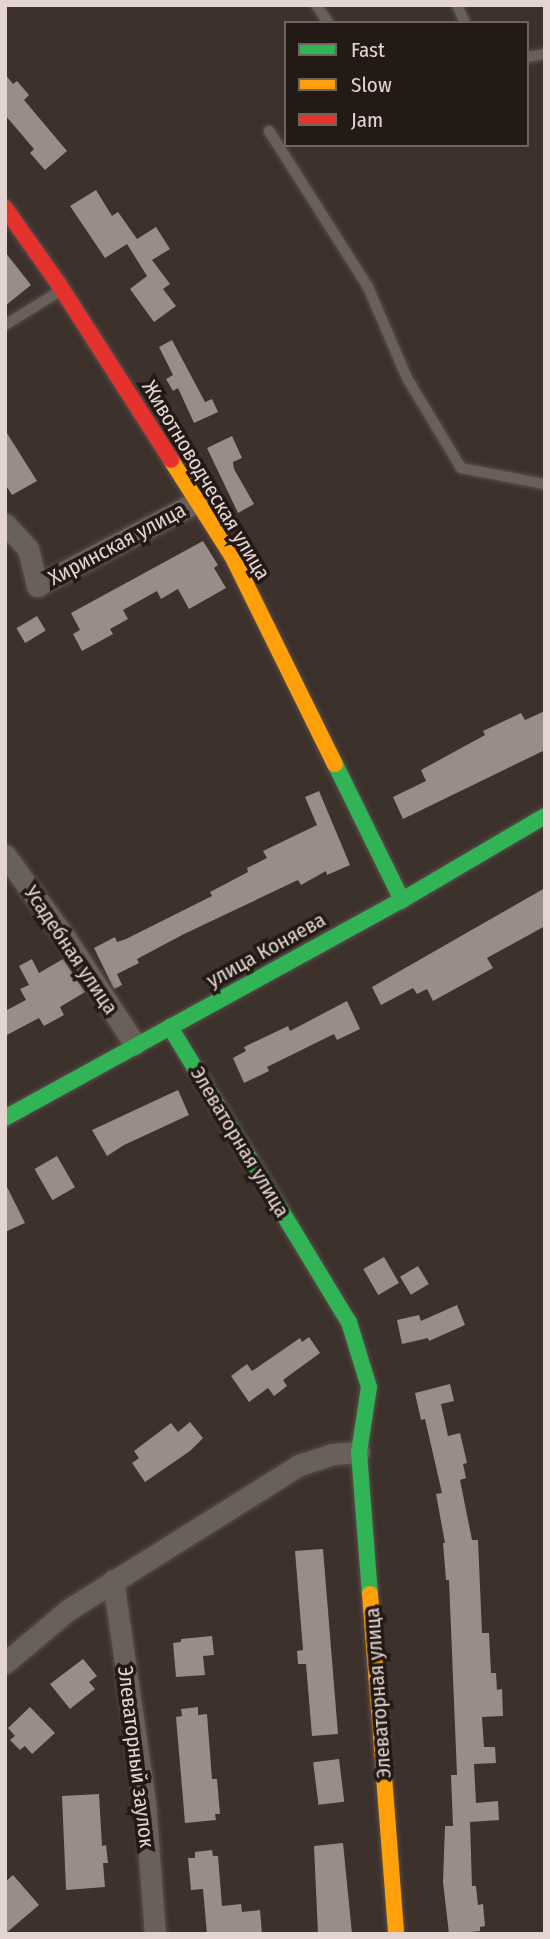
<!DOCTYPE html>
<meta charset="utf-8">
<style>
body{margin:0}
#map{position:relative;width:550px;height:1939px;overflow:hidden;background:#3d312c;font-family:"Fira Sans Condensed",sans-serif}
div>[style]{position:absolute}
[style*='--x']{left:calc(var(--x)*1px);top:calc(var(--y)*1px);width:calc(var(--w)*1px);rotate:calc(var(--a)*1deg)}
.building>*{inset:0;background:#988d88;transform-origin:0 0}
.roads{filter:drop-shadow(0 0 2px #594e4a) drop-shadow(0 0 2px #594e4a)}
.lane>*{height:10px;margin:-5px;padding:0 5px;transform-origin:5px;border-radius:5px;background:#69605c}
.street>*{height:21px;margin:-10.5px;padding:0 10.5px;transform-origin:10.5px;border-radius:10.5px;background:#69605c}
.fast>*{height:16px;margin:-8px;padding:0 8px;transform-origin:8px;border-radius:8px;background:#30b455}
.slow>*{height:16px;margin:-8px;padding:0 8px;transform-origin:8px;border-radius:8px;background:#ff9f0a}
.jam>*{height:16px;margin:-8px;padding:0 8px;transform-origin:8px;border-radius:8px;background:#e5322d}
span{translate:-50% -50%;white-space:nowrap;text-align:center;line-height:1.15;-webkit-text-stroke:7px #231915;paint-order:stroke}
.street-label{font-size:21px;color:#e4d5d0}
.frame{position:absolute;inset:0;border:7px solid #e4d5d0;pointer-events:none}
.legend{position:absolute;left:284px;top:21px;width:245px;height:126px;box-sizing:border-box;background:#231915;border:2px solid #706460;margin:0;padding:9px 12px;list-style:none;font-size:21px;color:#e4d5d0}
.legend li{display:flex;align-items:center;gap:14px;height:35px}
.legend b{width:35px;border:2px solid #706460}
</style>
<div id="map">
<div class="building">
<i style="clip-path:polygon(5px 74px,13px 84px,17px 81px,29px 95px,24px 100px,67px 151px,45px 170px,30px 153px,34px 149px,5px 115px)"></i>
<i style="clip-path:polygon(96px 190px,112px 216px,118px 212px,137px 239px,156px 227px,170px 249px,152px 260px,170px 284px,163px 289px,176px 306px,154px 322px,130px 289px,147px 276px,127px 244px,105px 258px,70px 206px)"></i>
<i style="clip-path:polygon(5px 252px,31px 285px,5px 306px)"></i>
<i style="clip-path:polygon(172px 340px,205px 402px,212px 399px,218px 412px,194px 423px,178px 388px,173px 391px,166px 379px,173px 375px,159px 347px)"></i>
<i style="clip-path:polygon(5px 430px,37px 481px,12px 495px,5px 484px)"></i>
<i style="clip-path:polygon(232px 436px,242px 458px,233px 462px,234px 469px,254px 504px,238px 513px,207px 448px)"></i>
<i style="clip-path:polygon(203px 541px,218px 565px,214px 568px,226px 588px,189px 609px,178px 589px,161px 599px,157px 591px,123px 610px,128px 619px,110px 629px,113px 634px,82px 651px,73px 634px,80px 630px,71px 613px)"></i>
<i style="left:37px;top:616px;width:17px;height:24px;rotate:59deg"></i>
<i style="clip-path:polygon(545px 711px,545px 750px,403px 819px,393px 797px,426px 781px,421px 770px,485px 735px,483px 731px,521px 713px,525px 720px)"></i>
<i style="clip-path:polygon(319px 791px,350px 865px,327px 875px,326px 871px,301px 885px,298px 880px,184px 934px,137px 959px,139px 963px,117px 974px,122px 985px,114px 989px,94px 948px,115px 937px,117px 942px,126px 939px,212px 896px,210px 892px,248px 872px,247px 868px,267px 858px,263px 851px,317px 825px,305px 797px)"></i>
<i style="clip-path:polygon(545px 888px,545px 926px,487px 958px,493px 968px,433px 1001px,427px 989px,417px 994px,413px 988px,381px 1005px,372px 987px)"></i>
<i style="clip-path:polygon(32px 959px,39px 973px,63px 959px,85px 992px,60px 1007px,64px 1015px,44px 1026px,39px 1018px,5px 1036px,5px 1011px,26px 1000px,20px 989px,29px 985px,19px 966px)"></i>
<i style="clip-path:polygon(347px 1001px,360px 1029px,337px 1040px,334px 1034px,267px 1067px,269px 1071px,244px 1083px,233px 1058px,246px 1051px,244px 1047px,288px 1026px,290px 1031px)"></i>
<i style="clip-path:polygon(178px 1090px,189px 1115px,124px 1145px,107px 1156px,92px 1130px)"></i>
<i style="left:57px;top:1156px;width:36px;height:26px;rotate:60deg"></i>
<i style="clip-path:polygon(5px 1183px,25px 1223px,5px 1232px)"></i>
<i style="left:384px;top:1257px;width:30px;height:24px;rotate:60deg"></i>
<i style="left:418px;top:1266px;width:21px;height:21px;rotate:59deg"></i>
<i style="clip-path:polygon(457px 1305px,465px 1325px,429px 1341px,428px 1338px,402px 1344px,397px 1320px,419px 1315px,421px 1321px)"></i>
<i style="clip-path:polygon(309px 1337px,320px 1353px,283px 1380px,287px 1386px,274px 1396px,268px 1388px,249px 1402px,231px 1376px,247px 1364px,252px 1371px,300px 1338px,302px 1342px)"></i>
<i style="clip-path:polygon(450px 1384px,454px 1401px,441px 1404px,448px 1436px,460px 1433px,467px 1463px,463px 1464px,466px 1478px,460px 1480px,472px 1540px,478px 1540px,482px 1633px,489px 1633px,491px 1673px,496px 1673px,497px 1690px,502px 1689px,503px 1716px,482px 1717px,484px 1747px,495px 1747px,496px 1763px,474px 1764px,476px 1803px,498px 1801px,499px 1820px,470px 1822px,472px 1886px,476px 1886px,478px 1905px,483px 1904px,485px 1926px,480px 1927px,480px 1931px,449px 1934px,443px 1882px,445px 1826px,453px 1826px,451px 1775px,457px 1775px,449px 1580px,446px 1580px,443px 1543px,445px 1543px,436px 1494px,442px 1493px,425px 1419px,421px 1420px,415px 1393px)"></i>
<i style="clip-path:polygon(190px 1422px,203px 1438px,190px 1451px,145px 1482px,132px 1463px,139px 1458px,134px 1451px,171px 1423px,178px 1432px)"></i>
<i style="clip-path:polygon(323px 1549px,338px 1734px,312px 1736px,306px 1664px,298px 1664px,297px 1651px,303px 1650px,295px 1551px)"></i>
<i style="clip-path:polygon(212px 1636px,214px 1655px,203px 1656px,205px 1675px,176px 1677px,173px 1643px,181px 1642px,181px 1639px)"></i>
<i style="clip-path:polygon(83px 1659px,97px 1676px,89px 1682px,95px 1689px,70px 1709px,50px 1684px)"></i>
<i style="clip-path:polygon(30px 1707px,55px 1733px,32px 1754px,25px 1746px,20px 1750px,10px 1740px,15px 1736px,8px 1728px)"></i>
<i style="clip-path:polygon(198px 1707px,198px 1715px,207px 1714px,212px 1779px,217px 1779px,220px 1814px,215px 1814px,216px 1820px,185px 1823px,176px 1717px,182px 1716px,181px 1709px)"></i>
<i style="left:339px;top:1759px;width:43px;height:26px;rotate:83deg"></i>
<i style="clip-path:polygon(99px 1794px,102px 1846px,106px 1845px,108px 1863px,103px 1863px,105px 1887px,66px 1890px,62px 1796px)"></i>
<i style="clip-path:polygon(343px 1843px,352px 1934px,318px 1934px,314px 1846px)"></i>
<i style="clip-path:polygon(212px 1850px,213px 1856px,218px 1856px,222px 1906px,241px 1904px,242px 1912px,260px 1910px,262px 1934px,207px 1934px,203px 1889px,191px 1890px,188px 1858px,195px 1858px,195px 1852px)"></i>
<i style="clip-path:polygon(13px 1875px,39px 1905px,5px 1934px,5px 1882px)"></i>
</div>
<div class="roads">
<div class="lane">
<i style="--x:316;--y:5;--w:21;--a:55"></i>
<i style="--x:457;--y:5;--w:20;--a:66"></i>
<i style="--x:527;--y:57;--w:18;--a:-9"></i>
<i style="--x:269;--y:131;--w:185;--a:57.6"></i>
<i style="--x:368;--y:287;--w:99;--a:66.8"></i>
<i style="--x:407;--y:378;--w:105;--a:59"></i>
<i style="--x:461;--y:468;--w:86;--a:10.8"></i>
<i style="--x:5;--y:325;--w:65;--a:-31.7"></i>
</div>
<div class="street">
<i style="--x:5;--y:524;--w:34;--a:47"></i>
<i style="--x:28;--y:549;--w:38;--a:76"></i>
<i style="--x:37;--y:586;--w:182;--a:-27.8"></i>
<i style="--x:5;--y:855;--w:104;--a:54"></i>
<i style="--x:66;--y:939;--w:126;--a:56.9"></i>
<i style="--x:113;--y:1580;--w:224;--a:81.8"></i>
<i style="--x:145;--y:1802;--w:132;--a:85.7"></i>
<i style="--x:5;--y:1663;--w:82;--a:-40.1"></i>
<i style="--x:68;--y:1610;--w:273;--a:-32.1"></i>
<i style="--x:299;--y:1465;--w:35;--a:-18"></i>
<i style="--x:332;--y:1454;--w:27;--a:-4"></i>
</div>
<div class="fast">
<i style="--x:335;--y:764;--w:152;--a:63.8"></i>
<i style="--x:170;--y:1027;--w:345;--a:58.8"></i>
<i style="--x:349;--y:1322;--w:68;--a:72.9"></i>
<i style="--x:369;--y:1387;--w:66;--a:98.7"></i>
<i style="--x:359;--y:1452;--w:142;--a:85.6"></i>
<i style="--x:5;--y:1118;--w:453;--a:-28.8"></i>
<i style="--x:402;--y:900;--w:166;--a:-30.4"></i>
</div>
<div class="slow">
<i style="--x:171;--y:460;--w:114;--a:57.6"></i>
<i style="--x:232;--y:556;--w:232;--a:63.7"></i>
<i style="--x:370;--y:1594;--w:341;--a:85.6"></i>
</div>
<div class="jam">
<i style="--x:5;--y:208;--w:92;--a:54.8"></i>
<i style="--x:58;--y:283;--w:210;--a:57.4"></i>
</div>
</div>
<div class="street-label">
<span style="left:206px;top:480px;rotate:59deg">Животноводческая улица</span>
<span style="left:117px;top:544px;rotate:-28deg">Хиринская улица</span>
<span style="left:71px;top:950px;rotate:56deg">Усадебная улица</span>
<span style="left:266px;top:950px;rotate:-29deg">улица Коняева</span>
<span style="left:240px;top:1142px;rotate:59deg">Элеваторная улица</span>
<span style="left:378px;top:1693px;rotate:-94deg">Элеваторная улица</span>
<span style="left:136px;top:1757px;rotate:83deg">Элеваторный заулок</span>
</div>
<div class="frame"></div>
<ul class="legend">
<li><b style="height:9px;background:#30b455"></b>Fast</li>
<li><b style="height:9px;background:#ff9f0a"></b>Slow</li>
<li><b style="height:9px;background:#e5322d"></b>Jam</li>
</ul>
</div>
